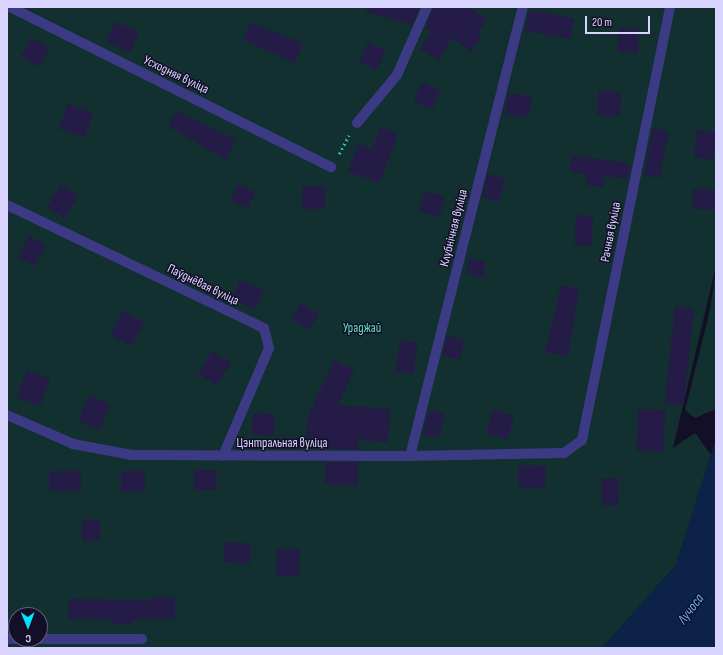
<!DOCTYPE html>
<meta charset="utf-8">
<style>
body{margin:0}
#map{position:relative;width:723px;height:655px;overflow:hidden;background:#130f26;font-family:"Sofia Sans Condensed",sans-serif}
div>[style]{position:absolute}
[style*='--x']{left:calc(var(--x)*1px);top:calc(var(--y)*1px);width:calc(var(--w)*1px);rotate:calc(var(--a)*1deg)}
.green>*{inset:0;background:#12302f}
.water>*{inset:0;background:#0c2248}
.building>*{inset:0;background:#241b47;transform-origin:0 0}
.path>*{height:2.5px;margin-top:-1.25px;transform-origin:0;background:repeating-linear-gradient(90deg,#2fb8b0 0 2px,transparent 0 5px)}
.minor>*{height:10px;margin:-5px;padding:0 5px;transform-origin:5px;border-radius:5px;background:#3d3a85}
span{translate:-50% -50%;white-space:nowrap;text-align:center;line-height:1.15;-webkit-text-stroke:3px #130f26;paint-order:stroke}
.street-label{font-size:13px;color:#d9d4ff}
.park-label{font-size:13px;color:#5fe0c0}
.water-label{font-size:14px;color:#62b6ff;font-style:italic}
.frame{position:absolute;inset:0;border:8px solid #d9d4ff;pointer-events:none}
.north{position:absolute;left:8px;top:607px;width:40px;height:40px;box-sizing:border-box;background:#130f26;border:1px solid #625e7d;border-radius:50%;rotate:179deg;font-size:11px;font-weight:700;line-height:16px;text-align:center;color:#d9d4ff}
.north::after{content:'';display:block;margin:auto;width:14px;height:18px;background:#00e5ff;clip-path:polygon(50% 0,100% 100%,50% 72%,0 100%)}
.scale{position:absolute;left:585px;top:16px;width:65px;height:18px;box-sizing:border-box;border:2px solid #d9d4ff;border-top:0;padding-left:5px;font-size:12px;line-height:14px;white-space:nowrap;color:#d9d4ff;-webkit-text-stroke:3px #130f26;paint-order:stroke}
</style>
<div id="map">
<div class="green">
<i style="clip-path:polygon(evenodd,7px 7px,716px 7px,716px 266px,673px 448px,695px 433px,711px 455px,676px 565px,602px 648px,7px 648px,7px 7px,16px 615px,40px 615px,40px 639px,16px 639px,16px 615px)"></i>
<i style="clip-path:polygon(716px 269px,716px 409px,695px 418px,685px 410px,710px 310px)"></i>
</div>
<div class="water">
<i style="clip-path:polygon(716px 439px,716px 648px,602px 648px,676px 565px)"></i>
</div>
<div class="building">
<i style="clip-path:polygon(367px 7px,420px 7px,412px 25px,366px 12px)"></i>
<i style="clip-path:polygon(433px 7px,469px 7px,487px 20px,477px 33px,482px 37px,471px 52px,452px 38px,439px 60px,420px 49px,431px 31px,425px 29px)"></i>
<i style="left:529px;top:10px;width:46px;height:21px;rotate:11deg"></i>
<i style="left:115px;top:22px;width:26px;height:22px;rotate:23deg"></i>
<i style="clip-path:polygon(251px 23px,303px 43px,295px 63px,243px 40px)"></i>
<i style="left:619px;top:28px;width:20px;height:24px;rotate:3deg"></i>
<i style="left:31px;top:38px;width:21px;height:21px;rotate:29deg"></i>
<i style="left:368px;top:42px;width:20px;height:21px;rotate:27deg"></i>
<i style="left:422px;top:82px;width:20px;height:21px;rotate:24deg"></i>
<i style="left:598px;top:91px;width:23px;height:24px;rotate:2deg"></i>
<i style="left:508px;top:93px;width:24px;height:21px;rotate:9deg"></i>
<i style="left:68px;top:104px;width:27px;height:26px;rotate:20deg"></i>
<i style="clip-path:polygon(177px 111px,236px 140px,226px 160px,168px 126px)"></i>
<i style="clip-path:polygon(381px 127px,398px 134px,379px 183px,348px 172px,358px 144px,372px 149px)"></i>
<i style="left:653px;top:128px;width:16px;height:48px;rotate:11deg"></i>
<i style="left:697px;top:130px;width:19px;height:28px;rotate:6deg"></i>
<i style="clip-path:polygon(572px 155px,631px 164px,628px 179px,605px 176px,603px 187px,586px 185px,587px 174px,570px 172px)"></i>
<i style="left:488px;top:174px;width:18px;height:24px;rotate:16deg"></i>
<i style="left:238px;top:184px;width:19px;height:18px;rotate:25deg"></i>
<i style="left:60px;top:185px;width:21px;height:26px;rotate:29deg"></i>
<i style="left:302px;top:186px;width:23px;height:23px"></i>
<i style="left:693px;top:189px;width:23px;height:20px;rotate:2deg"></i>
<i style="left:425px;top:191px;width:21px;height:21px;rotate:17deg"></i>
<i style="left:576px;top:215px;width:17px;height:30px;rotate:3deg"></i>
<i style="left:29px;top:236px;width:19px;height:24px;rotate:28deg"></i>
<i style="left:469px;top:258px;width:17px;height:16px;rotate:10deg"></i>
<i style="left:240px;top:280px;width:26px;height:21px;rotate:23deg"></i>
<i style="clip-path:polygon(561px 285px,579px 289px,568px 356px,545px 352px)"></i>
<i style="left:300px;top:304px;width:21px;height:18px;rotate:28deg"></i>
<i style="left:675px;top:306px;width:19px;height:98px;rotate:6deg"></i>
<i style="left:123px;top:311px;width:24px;height:27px;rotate:28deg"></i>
<i style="left:447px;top:336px;width:18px;height:20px;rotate:13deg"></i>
<i style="left:400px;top:340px;width:18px;height:32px;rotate:9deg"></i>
<i style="left:212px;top:351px;width:22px;height:27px;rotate:30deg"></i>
<i style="clip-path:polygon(334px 360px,354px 370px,338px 405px,390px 409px,388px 442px,357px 440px,358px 449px,325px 449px,325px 440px,306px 437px,308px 416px)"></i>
<i style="left:27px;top:370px;width:25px;height:29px;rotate:21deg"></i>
<i style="left:89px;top:396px;width:23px;height:27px;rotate:23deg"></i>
<i style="left:638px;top:409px;width:27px;height:42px;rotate:2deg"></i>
<i style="left:429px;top:410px;width:16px;height:25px;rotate:14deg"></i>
<i style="left:493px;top:410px;width:22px;height:24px;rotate:16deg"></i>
<i style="left:253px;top:413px;width:22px;height:22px;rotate:3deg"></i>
<i style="left:325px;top:462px;width:33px;height:23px"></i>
<i style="left:519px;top:465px;width:27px;height:22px;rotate:2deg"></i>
<i style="left:194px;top:470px;width:22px;height:20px"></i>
<i style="left:49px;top:471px;width:32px;height:20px"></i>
<i style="left:121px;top:471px;width:24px;height:21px"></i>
<i style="left:618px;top:478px;width:27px;height:17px;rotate:88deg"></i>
<i style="left:82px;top:520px;width:18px;height:21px"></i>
<i style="left:225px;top:542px;width:26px;height:20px;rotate:4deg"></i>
<i style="left:277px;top:549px;width:23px;height:27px;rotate:2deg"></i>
<i style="clip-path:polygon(153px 597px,175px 597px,175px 619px,132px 619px,132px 625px,113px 624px,113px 620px,68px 619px,69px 599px,153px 600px)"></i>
</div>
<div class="path">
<i style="--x:339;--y:154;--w:21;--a:-62"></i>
</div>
<div class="minor">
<i style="--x:10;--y:7;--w:359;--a:26.5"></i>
<i style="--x:357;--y:123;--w:62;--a:-50.2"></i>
<i style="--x:397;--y:75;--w:74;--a:-66.2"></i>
<i style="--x:7;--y:205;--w:285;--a:25.6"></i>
<i style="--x:264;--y:328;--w:21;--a:76"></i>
<i style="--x:269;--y:348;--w:117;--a:113.1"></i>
<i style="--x:7;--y:415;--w:72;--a:23.7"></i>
<i style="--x:73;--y:444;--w:60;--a:10.6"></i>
<i style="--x:132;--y:455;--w:278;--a:0.2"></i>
<i style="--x:410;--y:456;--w:154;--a:-1.1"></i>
<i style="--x:564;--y:453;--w:22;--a:-36"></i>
<i style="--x:582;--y:440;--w:442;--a:-78.5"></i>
<i style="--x:410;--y:456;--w:463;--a:-75.9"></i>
<i style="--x:7;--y:639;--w:9;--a:0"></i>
<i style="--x:40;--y:639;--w:102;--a:0"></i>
</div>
<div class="street-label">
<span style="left:176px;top:75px;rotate:26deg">Усходняя вуліца</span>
<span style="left:454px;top:228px;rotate:-76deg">Клубнічная вуліца</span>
<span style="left:611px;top:232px;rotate:-79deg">Рачная вуліца</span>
<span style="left:203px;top:285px;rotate:26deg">Паўднёвая вуліца</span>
<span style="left:282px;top:443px">Цэнтральная вуліца</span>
</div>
<div class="park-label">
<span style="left:362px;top:328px">Ураджай</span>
</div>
<div class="water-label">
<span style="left:691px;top:609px;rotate:-53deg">Лучоса</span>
</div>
<div class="frame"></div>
<div class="north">С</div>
<div class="scale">20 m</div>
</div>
